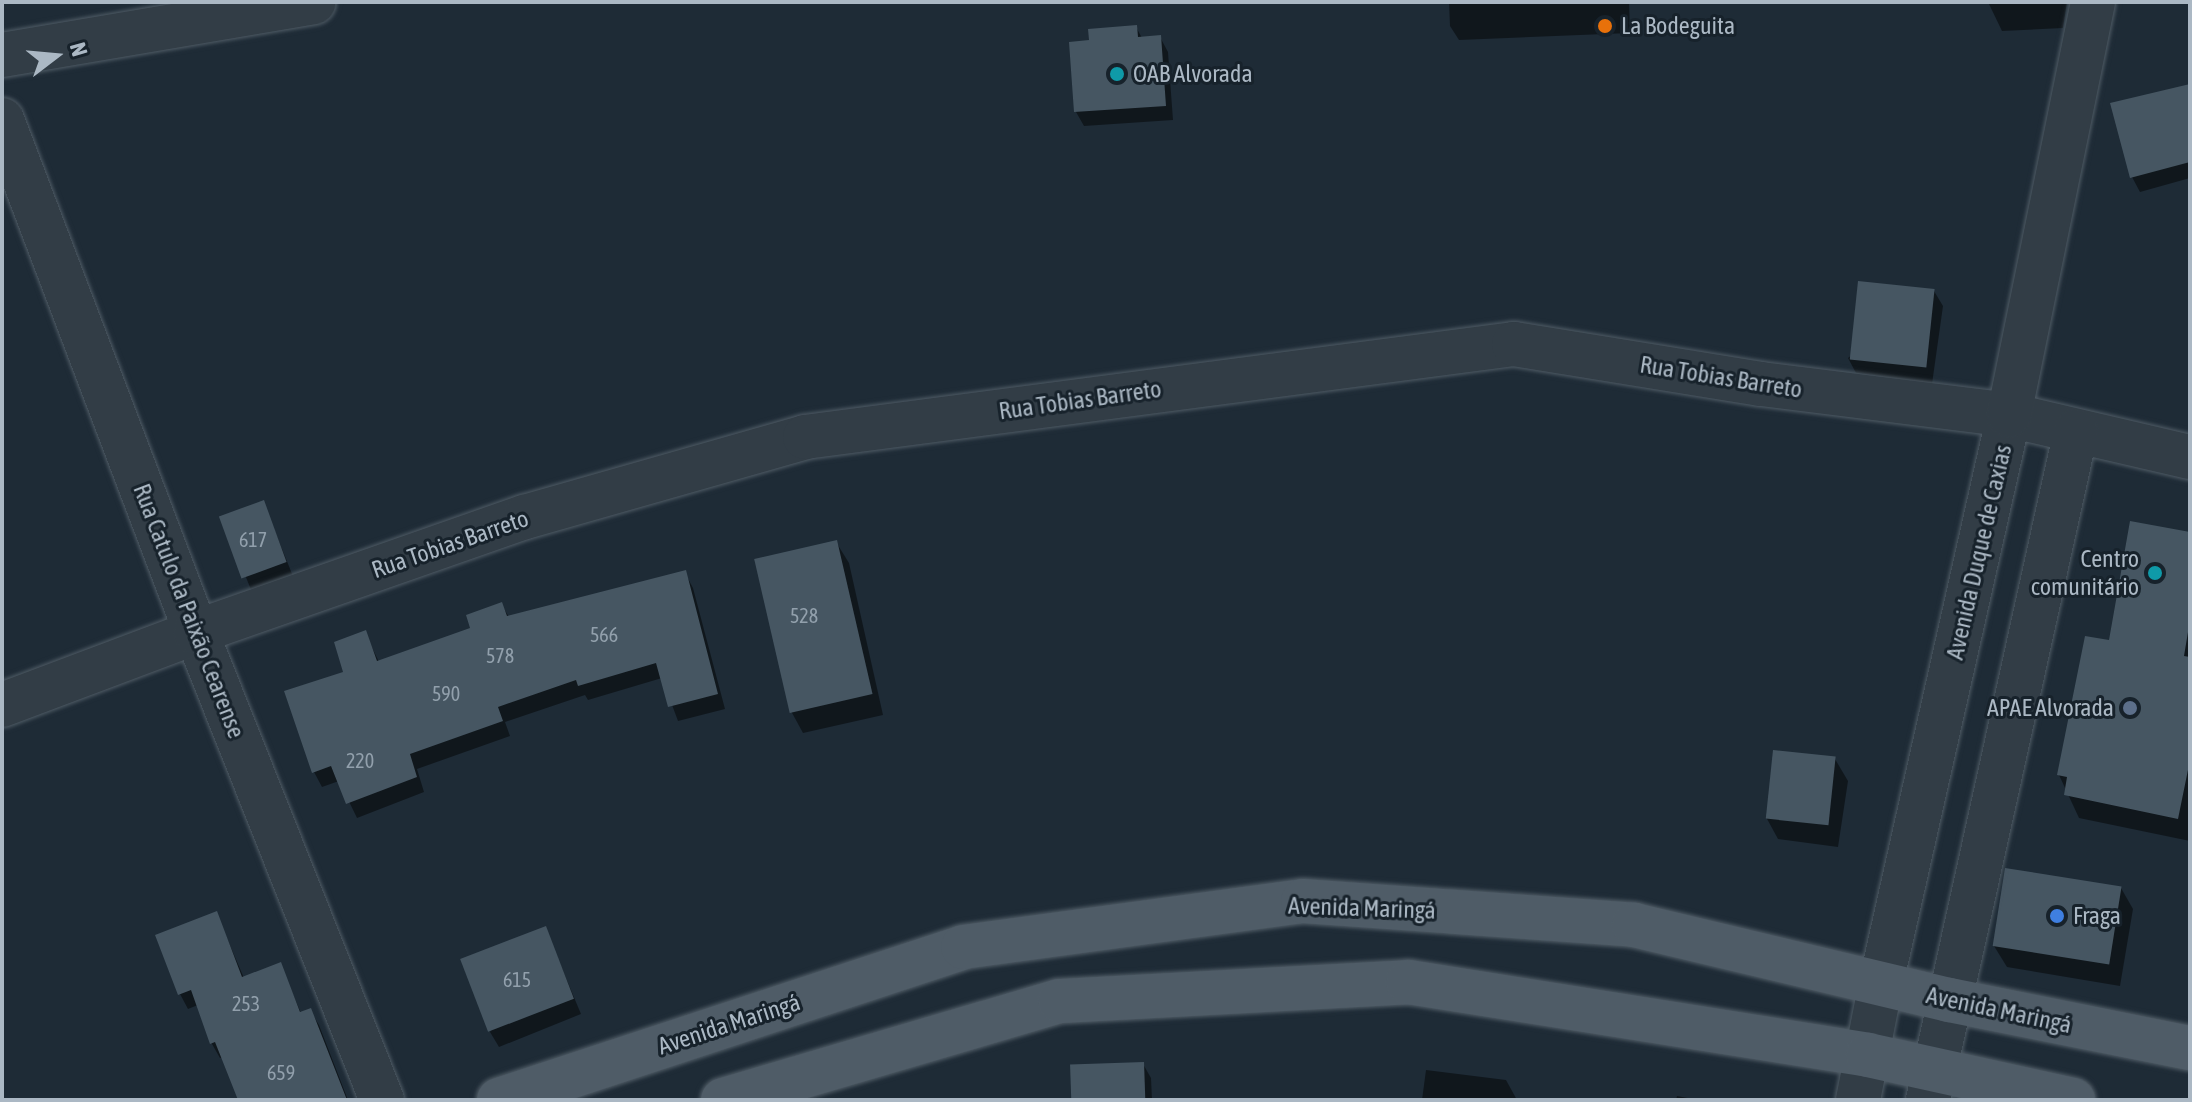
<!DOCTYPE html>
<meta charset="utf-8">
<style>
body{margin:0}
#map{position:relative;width:2192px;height:1102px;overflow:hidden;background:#1e2b36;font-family:"Asap Condensed",sans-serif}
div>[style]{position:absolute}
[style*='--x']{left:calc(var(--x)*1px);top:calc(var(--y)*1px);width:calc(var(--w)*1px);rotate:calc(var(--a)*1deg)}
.shadow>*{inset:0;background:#0007;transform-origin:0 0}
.building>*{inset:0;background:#465662;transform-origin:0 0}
.roads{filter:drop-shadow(0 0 2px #4f5b65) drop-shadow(0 0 2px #4f5b65)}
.minor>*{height:44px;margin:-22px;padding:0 22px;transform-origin:22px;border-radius:22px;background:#323d46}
.major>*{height:44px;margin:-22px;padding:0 22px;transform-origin:22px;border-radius:22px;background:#4f5c67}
.dots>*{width:22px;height:22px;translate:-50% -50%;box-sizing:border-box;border:4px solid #17222b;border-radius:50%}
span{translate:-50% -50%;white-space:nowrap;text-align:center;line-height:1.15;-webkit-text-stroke:6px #17222b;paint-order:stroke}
.number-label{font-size:20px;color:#92a0ac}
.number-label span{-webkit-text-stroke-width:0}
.poi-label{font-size:24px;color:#abb8c4}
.left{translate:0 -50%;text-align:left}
.right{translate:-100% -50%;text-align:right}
.street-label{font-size:24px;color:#abb8c4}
.frame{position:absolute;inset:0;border:4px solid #abb8c4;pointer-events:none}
.north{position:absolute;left:16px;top:16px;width:80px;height:80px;-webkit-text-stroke:6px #17222b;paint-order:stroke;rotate:74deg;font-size:22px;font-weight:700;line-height:32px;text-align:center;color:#abb8c4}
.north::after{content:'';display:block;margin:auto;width:28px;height:36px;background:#abb8c4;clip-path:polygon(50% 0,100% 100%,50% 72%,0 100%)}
</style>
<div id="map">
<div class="shadow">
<i style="clip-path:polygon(1449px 2px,1629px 2px,1630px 33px,1459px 40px,1450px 26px)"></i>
<i style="clip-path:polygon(1988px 2px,2067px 2px,2063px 28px,2002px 31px)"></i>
<i style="clip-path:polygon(1136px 27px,1142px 38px,1160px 37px,1168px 52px,1173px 120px,1084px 126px,1076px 112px,1091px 42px)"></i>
<i style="clip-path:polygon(2190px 86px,2190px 178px,2140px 192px,2132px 177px)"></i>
<i style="clip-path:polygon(1934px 291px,1943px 306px,1932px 384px,1856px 373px,1848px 358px)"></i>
<i style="left:263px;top:502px;width:81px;height:44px;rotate:68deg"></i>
<i style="clip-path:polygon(2190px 534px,2190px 841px,2079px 818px,2059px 775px,2110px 643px)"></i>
<i style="clip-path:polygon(836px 542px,849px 563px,883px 715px,803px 733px,791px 711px)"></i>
<i style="clip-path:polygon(685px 573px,693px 588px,725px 709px,678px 721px,662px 678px,588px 700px,585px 695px,505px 722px,510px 736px,417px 769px,424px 792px,357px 818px,339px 781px,322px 787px,314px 772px,346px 673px,365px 633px,379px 662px,473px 629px,501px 604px,509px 617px)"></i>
<i style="clip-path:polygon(1835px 759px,1848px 781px,1838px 847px,1778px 839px,1766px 817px)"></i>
<i style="clip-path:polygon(2121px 888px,2133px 909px,2120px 986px,2007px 967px,1994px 946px)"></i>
<i style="clip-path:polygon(216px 913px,244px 978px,280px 965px,301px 1013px,310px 1010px,319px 1025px,348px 1100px,240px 1100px,223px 1057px,220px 1058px,212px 1044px,198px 1005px,188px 1009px,180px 994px)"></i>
<i style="clip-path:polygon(545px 928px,581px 1014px,499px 1047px,490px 1032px)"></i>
<i style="clip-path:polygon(1143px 1064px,1151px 1078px,1152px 1100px,1073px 1100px)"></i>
<i style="clip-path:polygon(1426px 1070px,1506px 1080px,1517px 1100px,1422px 1100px)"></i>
<i style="clip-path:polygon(1677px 1096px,1698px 1100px,1676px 1100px)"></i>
</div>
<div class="building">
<i style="clip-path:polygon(1137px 25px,1138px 37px,1161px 35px,1166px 106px,1074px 112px,1069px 42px,1089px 40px,1088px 29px)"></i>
<i style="clip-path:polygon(2190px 84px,2190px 162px,2130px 178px,2110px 103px)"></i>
<i style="left:1858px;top:281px;width:77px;height:79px;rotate:6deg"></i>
<i style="left:264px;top:500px;width:66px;height:48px;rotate:70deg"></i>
<i style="clip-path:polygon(2130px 521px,2190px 532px,2190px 620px,2184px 656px,2190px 657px,2190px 760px,2178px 819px,2064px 795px,2067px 777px,2057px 775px,2085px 636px,2109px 640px)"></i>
<i style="left:837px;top:540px;width:158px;height:85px;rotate:77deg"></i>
<i style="clip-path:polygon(686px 570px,718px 694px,668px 707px,656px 663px,578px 686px,576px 680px,498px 707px,503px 721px,410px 754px,417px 777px,346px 804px,331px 766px,312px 773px,284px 691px,343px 672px,334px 642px,366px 630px,377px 661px,470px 628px,466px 615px,502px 602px,507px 616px)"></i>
<i style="left:1773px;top:750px;width:63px;height:69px;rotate:6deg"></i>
<i style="left:2005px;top:868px;width:118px;height:79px;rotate:9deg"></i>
<i style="clip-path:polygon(217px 911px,242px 977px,281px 962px,300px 1012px,311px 1008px,347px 1100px,238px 1100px,215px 1042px,210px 1044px,191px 990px,178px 995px,155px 935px)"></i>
<i style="left:546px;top:926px;width:78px;height:92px;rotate:69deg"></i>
<i style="left:1144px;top:1062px;width:38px;height:74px;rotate:88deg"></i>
</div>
<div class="roads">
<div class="minor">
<i style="--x:2;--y:55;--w:316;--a:-9.6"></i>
<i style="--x:2;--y:120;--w:548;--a:69.25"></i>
<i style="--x:196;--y:632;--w:504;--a:68.33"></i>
<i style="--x:2;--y:705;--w:207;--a:-20.6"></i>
<i style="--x:196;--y:632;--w:349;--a:-19.3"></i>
<i style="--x:525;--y:517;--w:291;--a:-15.9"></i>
<i style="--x:805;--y:437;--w:715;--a:-7.47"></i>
<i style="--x:1514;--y:344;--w:250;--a:9.2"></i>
<i style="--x:1761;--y:384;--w:250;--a:7.1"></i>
<i style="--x:2009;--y:415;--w:186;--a:13.1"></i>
<i style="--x:1858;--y:1100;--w:119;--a:-78.9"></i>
<i style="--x:1881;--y:983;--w:582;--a:-77.3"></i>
<i style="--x:2009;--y:415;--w:421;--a:-78.5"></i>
<i style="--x:1928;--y:1100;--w:685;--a:-77.53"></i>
</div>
<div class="major">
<i style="--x:499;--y:1100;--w:489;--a:-18.2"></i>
<i style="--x:963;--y:947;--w:343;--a:-7.7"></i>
<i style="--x:1303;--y:901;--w:332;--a:4.1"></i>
<i style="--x:1634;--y:925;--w:324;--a:13.4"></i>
<i style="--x:1949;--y:1000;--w:246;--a:11.3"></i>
<i style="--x:723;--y:1100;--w:351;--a:-16.4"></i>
<i style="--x:1060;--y:1001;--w:349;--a:-3.1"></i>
<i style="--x:1408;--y:982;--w:466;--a:9"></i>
<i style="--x:1868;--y:1055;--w:210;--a:12.4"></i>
</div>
</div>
<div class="dots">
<i style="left:1605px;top:26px;background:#e8710a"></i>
<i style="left:1117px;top:74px;background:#0f9aa8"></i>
<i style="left:2155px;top:573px;background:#0f9aa8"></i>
<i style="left:2130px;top:708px;background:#5c6f8a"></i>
<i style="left:2057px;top:916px;background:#3f7fe0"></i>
</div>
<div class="number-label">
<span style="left:253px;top:539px">617</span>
<span style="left:804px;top:615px">528</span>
<span style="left:604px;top:634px">566</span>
<span style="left:500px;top:655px">578</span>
<span style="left:446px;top:693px">590</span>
<span style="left:360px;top:760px">220</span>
<span style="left:517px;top:979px">615</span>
<span style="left:246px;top:1003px">253</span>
<span style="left:281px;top:1072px">659</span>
</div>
<div class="poi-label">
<span class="left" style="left:1621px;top:26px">La Bodeguita</span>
<span class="left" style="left:1133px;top:74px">OAB Alvorada</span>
<span class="right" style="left:2139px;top:573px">Centro<br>comunitário</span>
<span class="right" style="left:2114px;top:708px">APAE Alvorada</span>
<span class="left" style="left:2073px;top:916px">Fraga</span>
</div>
<div class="street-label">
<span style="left:1721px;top:377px;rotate:9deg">Rua Tobias Barreto</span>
<span style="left:1080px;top:400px;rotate:-8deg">Rua Tobias Barreto</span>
<span style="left:450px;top:544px;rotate:-19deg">Rua Tobias Barreto</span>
<span style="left:1979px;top:552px;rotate:-77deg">Avenida Duque de Caxias</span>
<span style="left:189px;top:611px;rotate:69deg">Rua Catulo da Paixão Cearense</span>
<span style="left:1362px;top:908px;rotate:2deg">Avenida Maringá</span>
<span style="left:1999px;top:1010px;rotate:12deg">Avenida Maringá</span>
<span style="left:729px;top:1024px;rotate:-18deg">Avenida Maringá</span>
</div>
<div class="frame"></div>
<div class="north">N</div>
</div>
